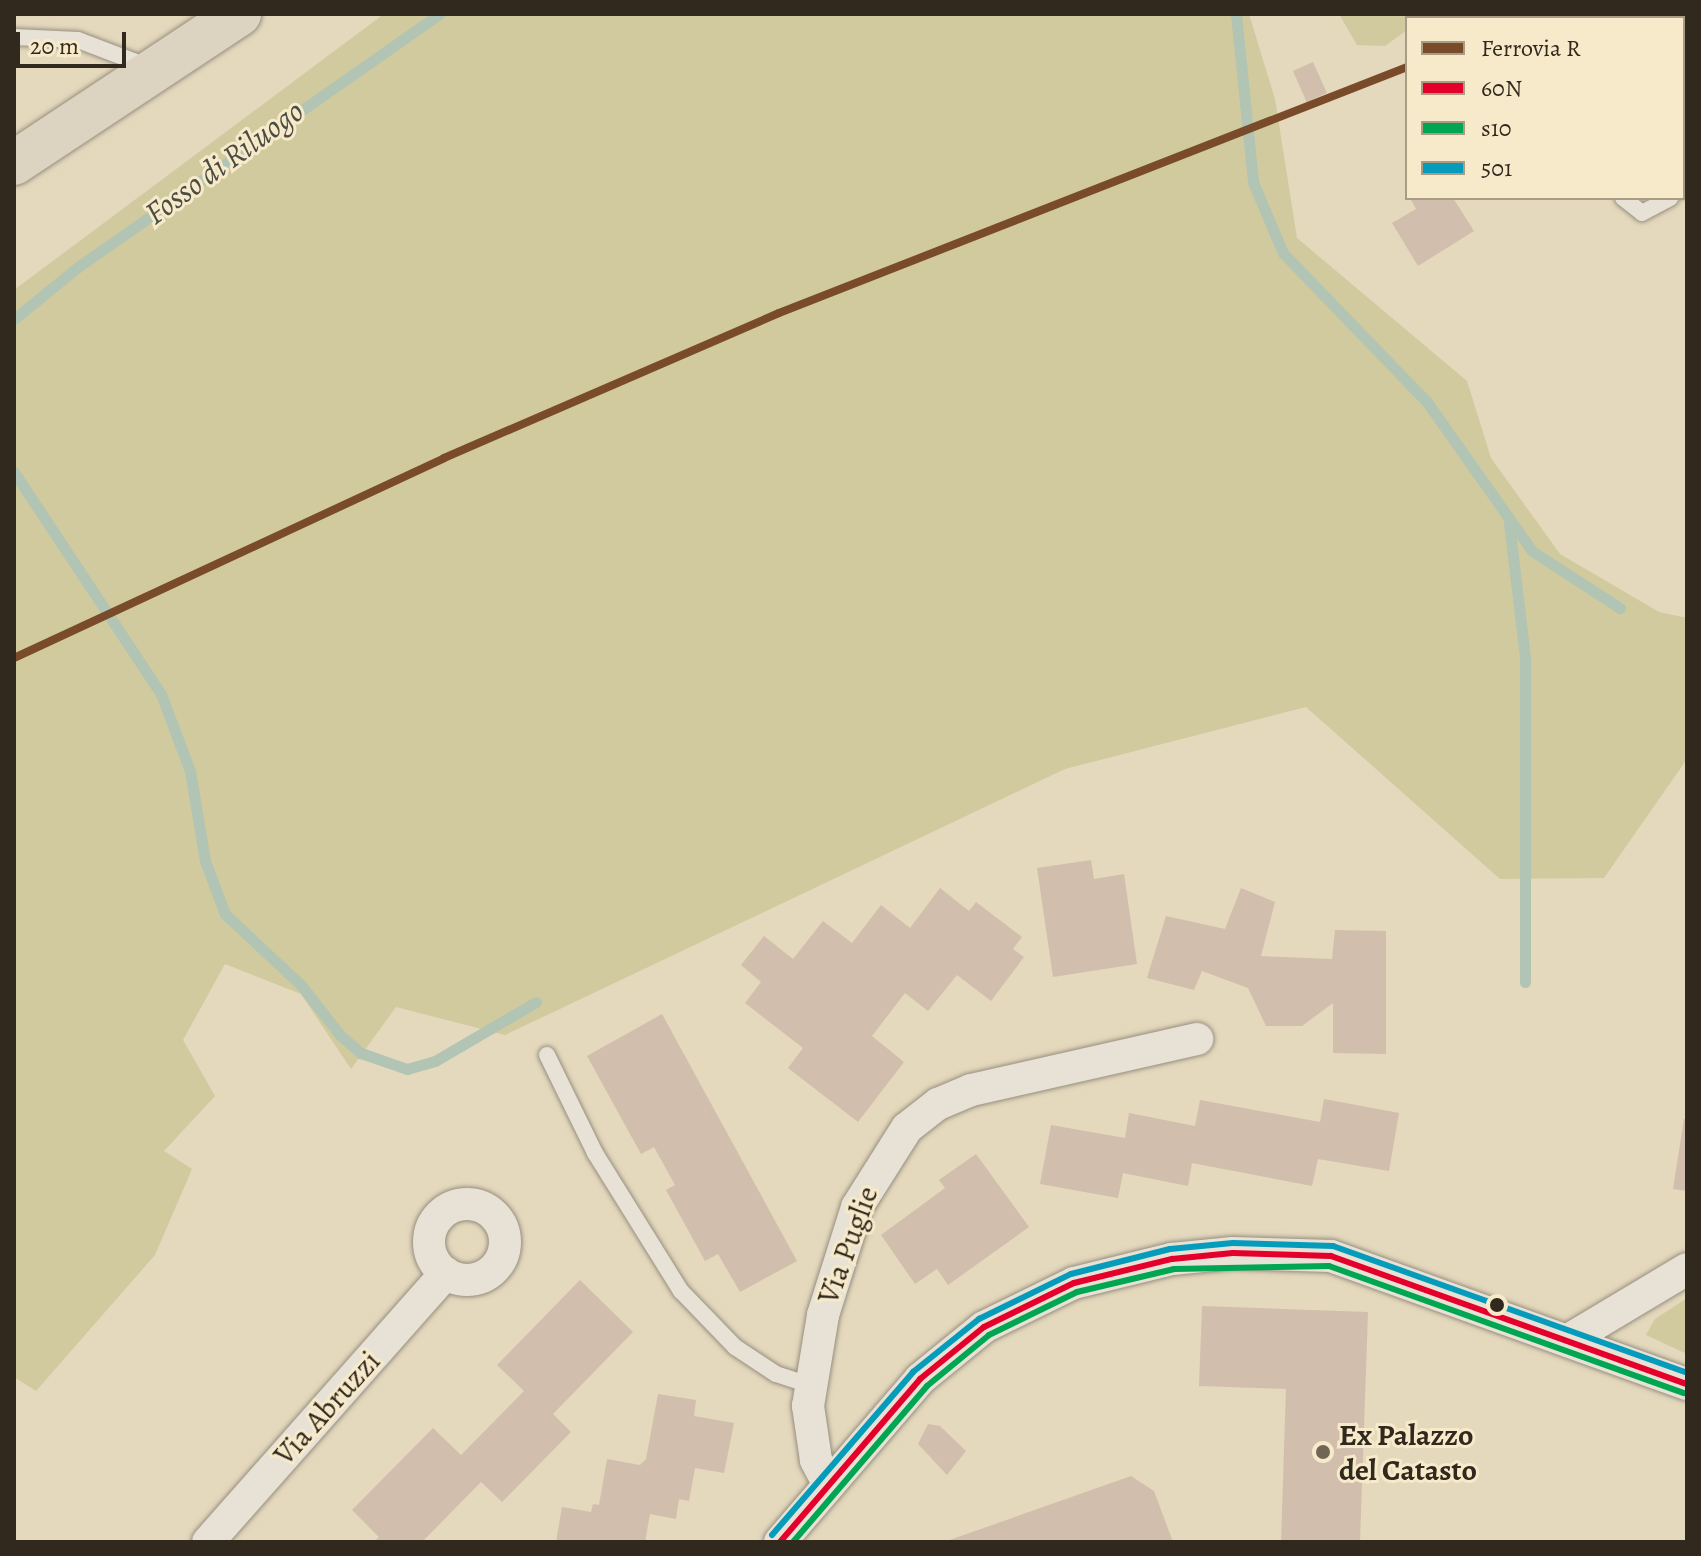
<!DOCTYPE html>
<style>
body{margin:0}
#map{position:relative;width:1701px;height:1556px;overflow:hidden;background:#e4d8bd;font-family:Alegreya,serif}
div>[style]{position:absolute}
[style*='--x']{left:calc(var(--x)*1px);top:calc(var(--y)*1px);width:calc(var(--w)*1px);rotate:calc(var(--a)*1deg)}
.green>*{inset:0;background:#d1ca9e}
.stream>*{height:11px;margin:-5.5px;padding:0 5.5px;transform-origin:5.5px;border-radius:5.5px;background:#b2c4b4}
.building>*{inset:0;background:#d2beac;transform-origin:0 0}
.roads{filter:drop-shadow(0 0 2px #978f7f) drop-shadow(0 0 2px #978f7f)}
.lane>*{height:16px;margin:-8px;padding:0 8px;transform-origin:8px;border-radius:8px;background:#e7e2d5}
.street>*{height:32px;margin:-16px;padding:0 16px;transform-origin:16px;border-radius:16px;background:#e7e2d5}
.street>.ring{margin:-16px;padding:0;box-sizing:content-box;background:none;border:32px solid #e7e2d5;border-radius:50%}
.primary>*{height:44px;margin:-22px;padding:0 22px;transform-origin:22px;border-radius:22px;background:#dcd3c0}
.bus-1>*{height:6px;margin:-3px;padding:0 3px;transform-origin:3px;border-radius:3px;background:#e4002b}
.bus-2>*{height:6px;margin:-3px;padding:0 3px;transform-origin:3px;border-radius:3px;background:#00a651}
.bus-3>*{height:6px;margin:-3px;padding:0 3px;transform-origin:3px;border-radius:3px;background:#059cbc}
.rail-1>*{height:8px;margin:-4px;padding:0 4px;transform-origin:4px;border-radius:4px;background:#7a4b2a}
.dots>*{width:22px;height:22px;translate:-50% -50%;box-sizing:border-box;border:4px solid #f7eaca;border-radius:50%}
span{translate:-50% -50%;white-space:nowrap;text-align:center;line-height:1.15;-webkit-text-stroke:6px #f7eaca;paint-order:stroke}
.street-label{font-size:30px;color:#31281e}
.poi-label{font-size:30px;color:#31281e;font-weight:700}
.left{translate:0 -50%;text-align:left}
.water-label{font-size:32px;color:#4c4d42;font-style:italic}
.frame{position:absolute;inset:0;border:16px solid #31281e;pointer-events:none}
.legend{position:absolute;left:1405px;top:16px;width:280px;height:184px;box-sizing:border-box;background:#f7eaca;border:2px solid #a89c85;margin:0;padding:10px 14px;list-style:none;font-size:24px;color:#31281e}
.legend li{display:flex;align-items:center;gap:16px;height:40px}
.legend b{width:40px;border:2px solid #a89c85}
.scale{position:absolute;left:16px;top:32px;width:110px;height:36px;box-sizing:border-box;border:4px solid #31281e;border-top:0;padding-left:10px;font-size:24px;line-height:28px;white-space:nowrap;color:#31281e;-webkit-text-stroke:6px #f7eaca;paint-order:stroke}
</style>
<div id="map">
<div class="green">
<i style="clip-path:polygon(384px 14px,1249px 14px,1275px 99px,1297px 238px,1467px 381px,1491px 458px,1560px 554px,1659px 612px,1687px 618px,1687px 759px,1604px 878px,1500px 879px,1306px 707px,1065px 769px,505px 1035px,396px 1007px,351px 1069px,301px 994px,225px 964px,183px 1040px,215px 1096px,164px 1151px,192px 1169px,155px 1255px,36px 1391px,14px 1377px,14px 290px)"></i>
<i style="clip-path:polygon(1339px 14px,1428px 14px,1407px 18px,1407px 30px,1385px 46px,1357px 45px)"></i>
<i style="clip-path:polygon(1687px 1298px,1687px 1354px,1646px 1335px,1655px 1319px)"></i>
</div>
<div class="stream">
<i style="--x:1236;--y:14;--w:169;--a:84.2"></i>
<i style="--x:1253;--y:182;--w:77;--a:67.1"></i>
<i style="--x:1283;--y:253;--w:207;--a:46"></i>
<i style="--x:1427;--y:402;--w:182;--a:54.8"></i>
<i style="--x:1532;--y:551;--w:105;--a:32.9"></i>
<i style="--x:14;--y:319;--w:82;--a:-39.1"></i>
<i style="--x:78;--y:267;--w:441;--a:-35"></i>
<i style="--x:14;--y:472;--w:266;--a:56.5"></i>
<i style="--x:161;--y:694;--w:82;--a:69.4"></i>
<i style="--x:190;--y:771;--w:91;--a:80.5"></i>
<i style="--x:205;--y:861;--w:57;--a:69.3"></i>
<i style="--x:225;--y:914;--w:104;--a:43.1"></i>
<i style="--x:301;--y:985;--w:63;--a:52"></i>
<i style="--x:340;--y:1035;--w:28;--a:41"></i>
<i style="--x:361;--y:1053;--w:49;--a:19.2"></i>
<i style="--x:407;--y:1069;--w:29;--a:-16"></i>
<i style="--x:435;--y:1061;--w:117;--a:-30.3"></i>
<i style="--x:1509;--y:523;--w:136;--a:83.2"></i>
<i style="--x:1525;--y:658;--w:324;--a:90"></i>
</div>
<div class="building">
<i style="clip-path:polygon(1664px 14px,1687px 14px,1683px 138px,1683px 18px,1657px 18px)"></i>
<i style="left:1313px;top:62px;width:34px;height:22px;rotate:66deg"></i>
<i style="clip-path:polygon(1410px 198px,1453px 198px,1474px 231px,1418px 266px,1392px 223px,1416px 209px)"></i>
<i style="clip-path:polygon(1091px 860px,1094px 879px,1124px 874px,1137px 964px,1053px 977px,1037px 868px)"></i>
<i style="clip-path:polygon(940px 888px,969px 911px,976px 902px,1022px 937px,1013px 949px,1024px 957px,991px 1001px,957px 975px,928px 1011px,905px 993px,872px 1036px,904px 1062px,858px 1122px,788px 1068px,803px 1048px,745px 1003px,761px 982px,741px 965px,764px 936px,793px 959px,823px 921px,852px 943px,881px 905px,910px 928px)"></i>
<i style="clip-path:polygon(1241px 888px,1275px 902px,1261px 956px,1332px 959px,1335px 930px,1386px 931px,1386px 1054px,1333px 1053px,1333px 1003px,1302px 1026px,1266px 1026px,1248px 988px,1202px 971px,1194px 990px,1147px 978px,1166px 916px,1225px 929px)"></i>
<i style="clip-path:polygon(662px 1014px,797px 1261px,740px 1292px,718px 1254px,705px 1261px,666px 1190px,675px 1185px,654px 1147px,641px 1154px,587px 1056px)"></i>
<i style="clip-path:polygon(1324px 1099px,1399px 1113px,1389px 1171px,1318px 1159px,1312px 1186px,1192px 1163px,1188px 1186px,1123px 1173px,1118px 1198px,1040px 1184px,1051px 1125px,1125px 1138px,1129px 1113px,1195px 1126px,1200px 1100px,1320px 1122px)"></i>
<i style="clip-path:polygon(1684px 1119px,1687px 1119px,1687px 1191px,1673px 1189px)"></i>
<i style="clip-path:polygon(976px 1154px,1029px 1227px,948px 1285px,937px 1269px,915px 1284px,881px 1235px,945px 1188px,939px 1180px)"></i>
<i style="clip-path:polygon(580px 1280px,633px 1332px,553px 1414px,571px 1432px,502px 1502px,481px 1482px,422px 1542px,374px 1542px,379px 1537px,352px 1510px,433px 1428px,461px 1455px,524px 1391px,497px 1365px)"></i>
<i style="clip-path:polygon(1202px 1306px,1368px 1312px,1360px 1542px,1281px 1542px,1286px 1389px,1199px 1386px)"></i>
<i style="clip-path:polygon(658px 1394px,696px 1400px,694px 1416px,734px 1423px,724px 1473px,695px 1468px,689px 1501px,679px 1499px,676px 1519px,650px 1514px,645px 1542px,556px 1542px,562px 1507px,591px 1512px,593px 1504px,599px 1505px,607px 1459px,640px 1465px,646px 1459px)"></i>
<i style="clip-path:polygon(928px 1424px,940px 1426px,966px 1451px,947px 1475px,918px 1444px)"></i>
<i style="clip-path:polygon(1131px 1476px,1154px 1491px,1173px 1542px,944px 1542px)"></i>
</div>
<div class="roads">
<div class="lane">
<i style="--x:1607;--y:18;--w:4;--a:-90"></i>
<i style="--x:14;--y:37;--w:64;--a:2.7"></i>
<i style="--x:78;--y:40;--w:76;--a:20.8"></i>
<i style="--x:1683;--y:190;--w:5;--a:-37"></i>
<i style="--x:1623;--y:198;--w:24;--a:38"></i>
<i style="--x:1642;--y:213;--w:32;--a:-28"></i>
<i style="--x:547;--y:1055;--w:109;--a:63.9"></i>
<i style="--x:595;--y:1153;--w:163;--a:58.1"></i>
<i style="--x:681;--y:1291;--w:78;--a:46"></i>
<i style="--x:735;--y:1347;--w:49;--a:33.4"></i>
<i style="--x:776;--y:1374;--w:35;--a:18"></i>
</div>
<div class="street">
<i class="ring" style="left:429px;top:1204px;width:44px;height:44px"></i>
<i style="--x:1570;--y:1339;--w:136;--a:-30.9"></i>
<i style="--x:828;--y:1483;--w:26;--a:-118"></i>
<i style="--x:816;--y:1460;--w:55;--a:-98.4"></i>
<i style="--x:808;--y:1406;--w:92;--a:-80.6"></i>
<i style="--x:823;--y:1315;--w:113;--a:-72.5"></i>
<i style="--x:857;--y:1207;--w:93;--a:-57.7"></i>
<i style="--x:907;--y:1128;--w:39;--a:-38"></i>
<i style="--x:938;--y:1104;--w:36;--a:-23"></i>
<i style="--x:971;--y:1090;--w:232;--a:-12.7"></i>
<i style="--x:208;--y:1542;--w:359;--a:-48.5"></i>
<i style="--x:780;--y:1542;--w:215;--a:-49.3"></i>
<i style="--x:920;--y:1379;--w:82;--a:-39.1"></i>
<i style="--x:984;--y:1327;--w:100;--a:-26.1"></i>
<i style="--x:1074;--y:1283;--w:101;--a:-13.8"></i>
<i style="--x:1172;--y:1259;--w:61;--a:-5.6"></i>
<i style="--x:1233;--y:1253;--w:98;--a:1.8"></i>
<i style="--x:1331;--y:1256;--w:378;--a:19.8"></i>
</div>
<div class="primary">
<i style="--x:14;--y:163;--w:270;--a:-33.5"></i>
</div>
</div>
<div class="bus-1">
<i style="--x:780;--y:1542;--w:215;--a:-49.3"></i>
<i style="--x:920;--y:1379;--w:82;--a:-39.1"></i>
<i style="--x:984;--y:1327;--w:100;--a:-26.1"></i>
<i style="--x:1074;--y:1283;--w:101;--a:-13.8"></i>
<i style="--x:1172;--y:1259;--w:61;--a:-5.6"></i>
<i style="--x:1233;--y:1253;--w:98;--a:1.8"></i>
<i style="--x:1331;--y:1256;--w:378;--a:19.8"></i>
</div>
<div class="bus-2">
<i style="--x:793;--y:1542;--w:206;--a:-49.3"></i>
<i style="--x:927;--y:1386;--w:80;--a:-39.4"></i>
<i style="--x:989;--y:1335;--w:98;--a:-26"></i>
<i style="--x:1077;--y:1292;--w:100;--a:-13.3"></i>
<i style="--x:1174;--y:1269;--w:155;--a:-1.1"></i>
<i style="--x:1329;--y:1266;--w:377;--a:19.7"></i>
</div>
<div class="bus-3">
<i style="--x:772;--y:1535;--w:216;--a:-49.1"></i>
<i style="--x:913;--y:1372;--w:85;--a:-38.8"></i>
<i style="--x:979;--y:1319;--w:102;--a:-26.1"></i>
<i style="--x:1071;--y:1274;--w:102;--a:-14.2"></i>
<i style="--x:1170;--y:1249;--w:63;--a:-5.4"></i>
<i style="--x:1233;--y:1243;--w:100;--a:1.7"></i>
<i style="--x:1333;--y:1246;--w:376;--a:19.7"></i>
</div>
<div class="rail-1">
<i style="--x:14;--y:658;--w:474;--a:-24.9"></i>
<i style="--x:444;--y:458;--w:365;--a:-23.4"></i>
<i style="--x:779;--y:313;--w:674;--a:-21.39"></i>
</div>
<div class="dots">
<i style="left:1497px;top:1305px;background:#31281e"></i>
<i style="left:1323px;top:1452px;background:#706656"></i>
</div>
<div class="street-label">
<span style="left:848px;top:1245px;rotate:-70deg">Via Puglie</span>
<span style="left:327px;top:1408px;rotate:-48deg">Via Abruzzi</span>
</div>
<div class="poi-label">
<span class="left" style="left:1339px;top:1452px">Ex Palazzo<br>del Catasto</span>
</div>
<div class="water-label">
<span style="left:224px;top:162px;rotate:-36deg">Fosso di Riluogo</span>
</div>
<div class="frame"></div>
<ul class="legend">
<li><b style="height:10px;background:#7a4b2a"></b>Ferrovia R</li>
<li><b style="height:10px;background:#e4002b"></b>60N</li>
<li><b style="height:10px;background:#00a651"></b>s10</li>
<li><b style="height:10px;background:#059cbc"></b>501</li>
</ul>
<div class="scale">20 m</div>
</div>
